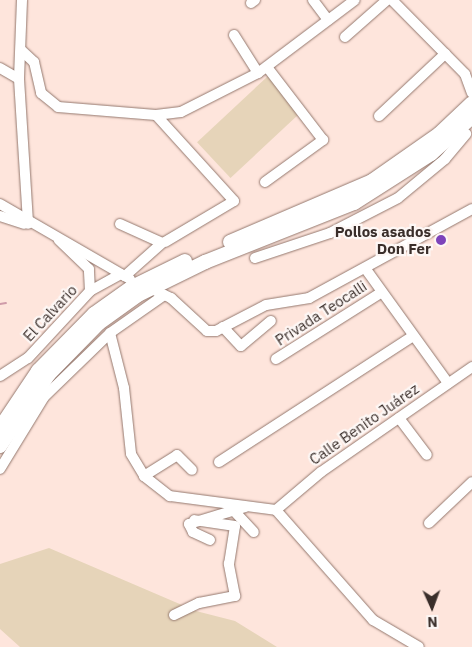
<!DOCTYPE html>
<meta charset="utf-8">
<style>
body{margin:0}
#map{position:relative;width:472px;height:647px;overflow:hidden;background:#fee5dc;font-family:"IBM Plex Sans",sans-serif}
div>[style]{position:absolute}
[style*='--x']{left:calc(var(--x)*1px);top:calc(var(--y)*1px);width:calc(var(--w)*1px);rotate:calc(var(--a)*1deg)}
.green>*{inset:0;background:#e6d4b9;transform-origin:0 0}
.stream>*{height:2px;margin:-1px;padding:0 1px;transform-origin:1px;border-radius:1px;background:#cf9ba9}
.roads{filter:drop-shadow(0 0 1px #94786e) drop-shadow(0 0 1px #94786e)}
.minor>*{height:10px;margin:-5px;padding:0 5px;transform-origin:5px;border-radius:5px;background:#fff}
.highway>*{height:14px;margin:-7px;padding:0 7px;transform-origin:7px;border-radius:7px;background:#fff}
.dots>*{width:14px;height:14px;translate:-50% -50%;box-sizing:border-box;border:2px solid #fdf7f5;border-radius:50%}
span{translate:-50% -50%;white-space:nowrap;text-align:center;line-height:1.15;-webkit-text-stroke:4.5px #fdf7f5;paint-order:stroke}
.poi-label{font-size:15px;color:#3a2e2a;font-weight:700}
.right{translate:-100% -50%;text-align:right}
.street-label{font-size:15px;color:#3a2e2a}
.north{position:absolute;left:407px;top:582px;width:50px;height:50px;-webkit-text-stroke:4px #fdf7f5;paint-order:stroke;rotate:178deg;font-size:14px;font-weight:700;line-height:20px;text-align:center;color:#3a2e2a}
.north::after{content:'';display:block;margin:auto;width:18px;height:22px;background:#3a2e2a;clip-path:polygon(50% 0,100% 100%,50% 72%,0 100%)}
</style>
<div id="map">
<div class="green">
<i style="left:268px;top:76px;width:49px;height:97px;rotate:47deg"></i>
<i style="clip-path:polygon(49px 548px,196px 611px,235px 621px,277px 647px,20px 647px,0 629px,0 564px)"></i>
</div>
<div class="stream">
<i style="--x:0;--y:304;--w:6;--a:-9"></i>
</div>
<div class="roads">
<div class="minor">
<i style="--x:22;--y:0;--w:79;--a:92.2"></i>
<i style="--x:19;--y:79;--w:145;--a:86.4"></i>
<i style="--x:313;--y:0;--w:25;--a:53"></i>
<i style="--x:392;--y:0;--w:104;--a:45.4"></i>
<i style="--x:465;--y:74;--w:20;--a:70"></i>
<i style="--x:251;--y:3;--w:5;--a:-37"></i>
<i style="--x:234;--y:35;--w:45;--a:57.7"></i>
<i style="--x:345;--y:37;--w:56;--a:-41.4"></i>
<i style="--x:21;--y:50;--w:18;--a:43"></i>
<i style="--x:34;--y:62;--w:32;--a:77"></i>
<i style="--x:41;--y:93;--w:22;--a:39"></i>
<i style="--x:58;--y:107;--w:98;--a:4.7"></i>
<i style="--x:156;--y:115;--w:25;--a:-7"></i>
<i style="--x:181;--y:112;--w:86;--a:-26.9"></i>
<i style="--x:258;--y:73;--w:121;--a:-37"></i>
<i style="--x:0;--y:68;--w:22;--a:30"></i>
<i style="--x:156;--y:115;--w:116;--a:47.8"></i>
<i style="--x:234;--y:201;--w:80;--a:149.3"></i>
<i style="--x:379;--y:116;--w:91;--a:-43.2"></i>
<i style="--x:265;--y:182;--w:72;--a:-35.9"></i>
<i style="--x:323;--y:140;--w:92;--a:-127.5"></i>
<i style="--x:0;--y:204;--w:150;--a:30"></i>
<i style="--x:0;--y:216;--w:25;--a:18"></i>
<i style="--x:120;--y:224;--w:46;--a:24.3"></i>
<i style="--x:162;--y:243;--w:50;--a:138.3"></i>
<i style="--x:255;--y:258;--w:79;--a:-18.4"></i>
<i style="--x:330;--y:233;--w:76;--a:-27.2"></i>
<i style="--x:398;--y:198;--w:61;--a:-39.7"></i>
<i style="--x:445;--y:159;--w:33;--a:-50"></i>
<i style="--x:365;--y:268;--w:142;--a:54.2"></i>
<i style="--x:90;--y:291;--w:35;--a:-29"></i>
<i style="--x:156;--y:291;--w:17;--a:25"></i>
<i style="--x:171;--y:298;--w:49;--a:42.5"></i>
<i style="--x:207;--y:331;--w:9;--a:0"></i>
<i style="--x:216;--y:331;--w:56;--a:-27.5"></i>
<i style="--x:266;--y:305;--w:44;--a:-9.2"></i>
<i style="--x:309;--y:298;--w:186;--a:-28.6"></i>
<i style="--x:223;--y:327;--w:26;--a:47"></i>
<i style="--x:241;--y:346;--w:39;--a:-40"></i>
<i style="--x:110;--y:333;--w:57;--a:75.7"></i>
<i style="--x:124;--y:388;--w:66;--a:83.9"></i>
<i style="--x:131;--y:454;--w:26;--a:59"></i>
<i style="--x:144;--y:476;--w:33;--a:38"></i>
<i style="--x:170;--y:496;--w:107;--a:7.5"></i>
<i style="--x:276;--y:510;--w:147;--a:48.6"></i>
<i style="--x:373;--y:620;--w:53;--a:30.4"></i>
<i style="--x:276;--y:359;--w:125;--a:-32.3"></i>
<i style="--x:0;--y:376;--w:33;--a:-33"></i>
<i style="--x:28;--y:358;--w:91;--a:-47.2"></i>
<i style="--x:90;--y:291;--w:22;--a:-93"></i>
<i style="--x:89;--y:269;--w:42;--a:-136"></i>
<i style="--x:399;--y:418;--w:46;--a:52.9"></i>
<i style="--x:219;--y:462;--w:231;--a:-33"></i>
<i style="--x:0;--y:469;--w:84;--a:-58.6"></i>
<i style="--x:44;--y:397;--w:92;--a:-44.1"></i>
<i style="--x:110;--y:333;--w:66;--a:-35.1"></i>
<i style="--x:144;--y:476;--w:39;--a:-32"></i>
<i style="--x:177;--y:455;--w:21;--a:45"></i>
<i style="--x:276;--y:510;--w:59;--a:-40.2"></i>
<i style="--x:321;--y:472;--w:184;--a:-34.8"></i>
<i style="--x:236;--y:513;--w:26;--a:47"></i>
<i style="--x:429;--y:523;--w:59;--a:-43.6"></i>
<i style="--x:210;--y:540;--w:19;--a:-155"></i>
<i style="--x:193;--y:532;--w:9;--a:-117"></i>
<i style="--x:189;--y:524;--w:59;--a:-16.9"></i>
<i style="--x:174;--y:615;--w:28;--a:-26"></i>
<i style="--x:199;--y:603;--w:37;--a:-11"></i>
<i style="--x:235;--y:596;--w:33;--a:-101"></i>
<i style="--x:229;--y:564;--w:38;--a:-81"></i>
<i style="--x:235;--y:526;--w:41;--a:-171.7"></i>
</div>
<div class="highway">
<i style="--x:230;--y:242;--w:155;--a:-23.2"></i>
<i style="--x:372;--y:181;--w:82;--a:-35"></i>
<i style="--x:439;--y:134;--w:45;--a:-43.2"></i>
<i style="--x:0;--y:428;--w:69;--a:-56.3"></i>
<i style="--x:38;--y:371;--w:80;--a:-45.5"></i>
<i style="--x:94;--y:314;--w:47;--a:-35.4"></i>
<i style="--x:132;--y:287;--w:59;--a:-26.1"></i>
<i style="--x:0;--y:446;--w:87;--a:-55.8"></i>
<i style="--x:49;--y:374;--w:71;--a:-45.6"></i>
<i style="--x:99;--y:323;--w:48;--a:-35.7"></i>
<i style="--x:138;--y:295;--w:75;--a:-26.2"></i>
<i style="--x:205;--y:262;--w:160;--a:-21.6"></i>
<i style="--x:354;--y:203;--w:91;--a:-32.5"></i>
<i style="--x:431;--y:154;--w:55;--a:-42.1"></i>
</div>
</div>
<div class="dots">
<i style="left:441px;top:240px;background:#7d43ba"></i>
</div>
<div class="poi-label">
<span class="right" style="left:431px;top:240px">Pollos asados<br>Don Fer</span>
</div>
<div class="street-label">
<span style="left:50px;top:313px;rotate:-47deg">El Calvario</span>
<span style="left:321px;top:313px;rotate:-33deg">Privada Teocalli</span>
<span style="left:364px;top:424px;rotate:-35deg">Calle Benito Juárez</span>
</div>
<div class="north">N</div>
</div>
